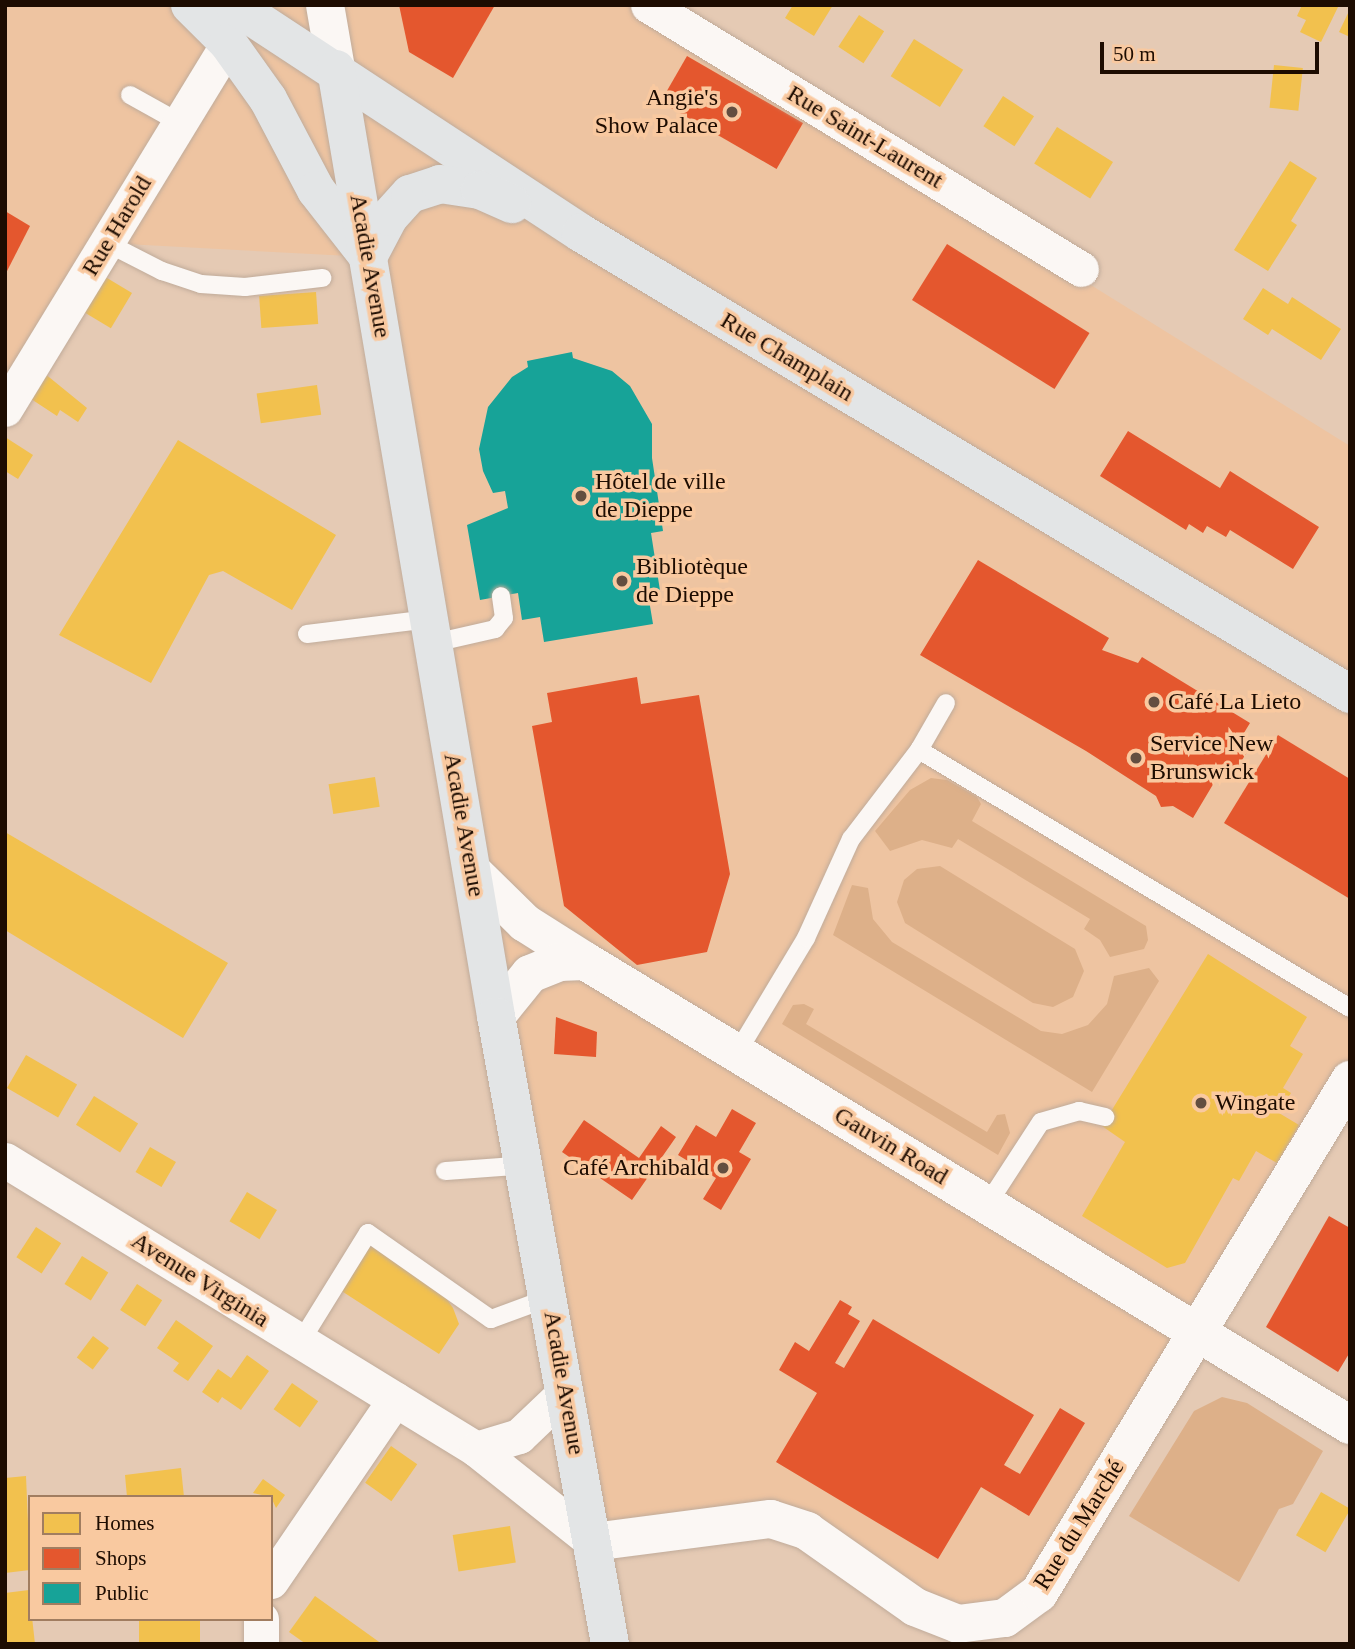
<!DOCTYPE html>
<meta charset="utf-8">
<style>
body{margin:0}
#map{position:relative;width:1355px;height:1649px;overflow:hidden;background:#e5cab4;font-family:"Times New Roman",serif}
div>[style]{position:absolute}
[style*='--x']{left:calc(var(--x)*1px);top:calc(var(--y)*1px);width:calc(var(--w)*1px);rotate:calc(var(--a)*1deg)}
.built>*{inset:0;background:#eec4a1}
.green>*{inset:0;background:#ddb089}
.homes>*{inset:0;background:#f2c14e;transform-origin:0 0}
.shops>*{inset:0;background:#e4572e;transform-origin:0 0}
.public>*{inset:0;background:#17a398}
.roads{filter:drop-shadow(0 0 2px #c0ab9a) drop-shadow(0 0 2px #c0ab9a)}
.lane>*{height:18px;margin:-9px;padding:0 9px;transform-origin:9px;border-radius:9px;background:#fbf7f4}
.street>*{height:35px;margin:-17.5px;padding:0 17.5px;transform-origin:17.5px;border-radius:17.5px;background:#fbf7f4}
.secondary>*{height:38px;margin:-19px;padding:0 19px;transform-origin:19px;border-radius:19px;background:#fbf7f4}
.primary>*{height:38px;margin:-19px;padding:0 19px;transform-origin:19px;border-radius:19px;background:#e3e5e6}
.dots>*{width:19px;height:19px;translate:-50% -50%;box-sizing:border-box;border:4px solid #f9c9a0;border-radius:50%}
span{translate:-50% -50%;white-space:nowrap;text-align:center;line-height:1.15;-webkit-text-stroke:7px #f9c9a0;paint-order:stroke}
.poi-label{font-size:24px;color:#1d0c01}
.right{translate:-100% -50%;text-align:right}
.left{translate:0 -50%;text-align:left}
.street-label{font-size:24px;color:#1d0c01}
.frame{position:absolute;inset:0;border:7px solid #1d0c01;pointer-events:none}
.legend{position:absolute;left:28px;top:1495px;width:245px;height:126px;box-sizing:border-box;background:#f9c9a0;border:2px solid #a17d60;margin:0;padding:9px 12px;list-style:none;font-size:21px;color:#1d0c01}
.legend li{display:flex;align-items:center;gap:14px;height:35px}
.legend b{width:35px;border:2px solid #a17d60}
.scale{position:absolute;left:1100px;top:42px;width:219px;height:32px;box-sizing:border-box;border:4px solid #1d0c01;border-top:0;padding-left:9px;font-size:21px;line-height:24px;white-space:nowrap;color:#1d0c01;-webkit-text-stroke:5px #f9c9a0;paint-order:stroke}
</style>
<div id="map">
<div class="built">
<i style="clip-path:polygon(5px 5px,640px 5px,1350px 446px,1350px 1080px,1049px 1577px,958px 1624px,807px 1531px,593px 1542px,368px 257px,107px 243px,5px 409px)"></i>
</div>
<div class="green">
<i style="clip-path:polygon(931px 778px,947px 780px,977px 797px,981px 804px,972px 821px,1146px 926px,1148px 940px,1144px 949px,1110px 957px,1100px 940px,1084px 929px,1090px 919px,958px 839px,952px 848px,922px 840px,890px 851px,875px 831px,910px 790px)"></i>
<i style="clip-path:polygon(940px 866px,1075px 949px,1084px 971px,1073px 997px,1053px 1007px,1033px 1003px,905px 923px,897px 902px,904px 880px,917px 869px)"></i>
<i style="clip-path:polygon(852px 885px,868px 888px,873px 919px,892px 942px,1041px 1031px,1062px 1034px,1088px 1025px,1107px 1004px,1114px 976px,1149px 968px,1159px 981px,1092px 1092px,833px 935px)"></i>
<i style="clip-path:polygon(804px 1004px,814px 1009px,806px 1024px,987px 1132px,997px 1115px,1005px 1114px,1010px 1133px,998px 1155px,782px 1024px,793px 1005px)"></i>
<i style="clip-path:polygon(1222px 1397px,1247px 1403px,1323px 1451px,1293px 1504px,1279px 1509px,1239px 1582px,1129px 1516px,1194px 1411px)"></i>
</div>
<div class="homes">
<i style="clip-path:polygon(793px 5px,833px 5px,814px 36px,785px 18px)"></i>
<i style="clip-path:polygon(1302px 5px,1339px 5px,1321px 42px,1300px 32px,1306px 20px,1297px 16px)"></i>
<i style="clip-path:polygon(1350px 9px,1350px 37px,1339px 32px)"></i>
<i style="left:859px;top:15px;width:30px;height:38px;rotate:33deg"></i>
<i style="left:914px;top:39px;width:58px;height:44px;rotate:32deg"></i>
<i style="left:1274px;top:65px;width:29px;height:43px;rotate:6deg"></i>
<i style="left:1003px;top:96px;width:37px;height:36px;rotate:33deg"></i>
<i style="left:1057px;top:127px;width:66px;height:43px;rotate:32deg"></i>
<i style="clip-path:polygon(1290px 161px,1317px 178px,1291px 221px,1297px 225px,1268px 271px,1234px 250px)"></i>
<i style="left:102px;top:275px;width:35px;height:41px;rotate:31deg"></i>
<i style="clip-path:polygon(1263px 288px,1288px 304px,1292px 297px,1341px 329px,1321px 360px,1272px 329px,1268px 335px,1243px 319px)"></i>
<i style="left:316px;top:292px;width:32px;height:57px;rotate:86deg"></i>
<i style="clip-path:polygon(44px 373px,87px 408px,78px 422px,60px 410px,57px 416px,28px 397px)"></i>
<i style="left:317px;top:385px;width:30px;height:61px;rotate:82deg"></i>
<i style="clip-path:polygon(5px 437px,33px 455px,18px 479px,5px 471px)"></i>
<i style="clip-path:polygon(178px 440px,336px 535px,292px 610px,223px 571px,209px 575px,151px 683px,59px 635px)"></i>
<i style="left:375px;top:777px;width:30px;height:47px;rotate:81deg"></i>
<i style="clip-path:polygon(5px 832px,228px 963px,183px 1038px,5px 930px)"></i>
<i style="clip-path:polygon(1208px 954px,1307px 1017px,1290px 1046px,1303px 1054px,1283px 1088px,1291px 1093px,1279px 1113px,1299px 1125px,1277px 1163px,1256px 1151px,1239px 1181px,1233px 1178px,1185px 1263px,1167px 1268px,1082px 1216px,1125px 1142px,1102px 1126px)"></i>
<i style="left:26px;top:1055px;width:59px;height:38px;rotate:30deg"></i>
<i style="left:94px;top:1096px;width:52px;height:34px;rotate:32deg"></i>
<i style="left:150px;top:1147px;width:30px;height:29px;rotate:30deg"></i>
<i style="left:247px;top:1192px;width:35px;height:34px;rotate:31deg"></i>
<i style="left:36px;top:1227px;width:30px;height:36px;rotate:33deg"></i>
<i style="clip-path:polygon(369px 1245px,442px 1292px,453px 1308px,459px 1324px,439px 1354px,340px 1290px)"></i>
<i style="left:82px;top:1256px;width:31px;height:33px;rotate:32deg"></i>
<i style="left:137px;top:1284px;width:30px;height:31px;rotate:33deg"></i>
<i style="clip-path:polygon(176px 1320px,213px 1346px,188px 1381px,173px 1371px,179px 1363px,157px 1348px)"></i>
<i style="left:93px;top:1336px;width:20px;height:27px;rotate:37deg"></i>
<i style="clip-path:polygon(247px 1355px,269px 1371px,241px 1410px,222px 1397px,218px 1403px,202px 1392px,218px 1369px,231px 1378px)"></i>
<i style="left:292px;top:1383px;width:32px;height:32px;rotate:35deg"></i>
<i style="left:391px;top:1446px;width:32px;height:45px;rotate:35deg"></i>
<i style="clip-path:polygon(181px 1468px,184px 1497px,127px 1497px,125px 1475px)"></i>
<i style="clip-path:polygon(26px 1476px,30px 1570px,5px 1573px,5px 1478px)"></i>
<i style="clip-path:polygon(263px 1479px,285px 1495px,276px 1508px,271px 1497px,253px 1493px)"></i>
<i style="left:1321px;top:1492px;width:34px;height:50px;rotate:30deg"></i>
<i style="left:510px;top:1526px;width:37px;height:58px;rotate:81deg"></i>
<i style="clip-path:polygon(29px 1590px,35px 1644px,5px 1644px,5px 1593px)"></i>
<i style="clip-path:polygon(315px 1596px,382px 1644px,306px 1644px,289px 1632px)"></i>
<i style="left:139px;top:1619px;width:61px;height:25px"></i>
</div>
<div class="shops">
<i style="clip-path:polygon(399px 5px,495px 5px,453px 78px,409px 52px)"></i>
<i style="left:687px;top:56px;width:134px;height:53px;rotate:30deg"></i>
<i style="clip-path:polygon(5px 211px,30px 226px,5px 275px)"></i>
<i style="left:947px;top:244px;width:168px;height:66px;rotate:32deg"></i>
<i style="clip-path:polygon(1128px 431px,1220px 488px,1230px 471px,1319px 527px,1293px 569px,1230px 530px,1226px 537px,1207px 526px,1203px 533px,1189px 524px,1186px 530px,1100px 476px)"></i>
<i style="clip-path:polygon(978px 560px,1109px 638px,1102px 650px,1138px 663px,1142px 657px,1250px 723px,1236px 746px,1247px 752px,1231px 778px,1221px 771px,1193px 818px,1173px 806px,1161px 807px,1156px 796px,1086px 751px,920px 655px)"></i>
<i style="clip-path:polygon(637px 677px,641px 704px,699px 695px,730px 874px,707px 952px,637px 965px,564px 906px,532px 726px,552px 722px,547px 693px)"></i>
<i style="clip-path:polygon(1278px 735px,1350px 779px,1350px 899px,1224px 823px)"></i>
<i style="clip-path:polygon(556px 1017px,597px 1032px,596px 1057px,554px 1054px)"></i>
<i style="clip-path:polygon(732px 1109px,756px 1123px,739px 1152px,751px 1159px,721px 1210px,703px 1199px,716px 1178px,678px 1155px,696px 1125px,716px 1137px)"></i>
<i style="clip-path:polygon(584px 1120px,639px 1158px,661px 1126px,676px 1137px,632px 1200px,562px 1152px)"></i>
<i style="clip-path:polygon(1329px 1216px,1350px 1228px,1350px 1352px,1338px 1372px,1266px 1327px)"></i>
<i style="clip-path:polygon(840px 1300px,852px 1307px,848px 1314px,860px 1321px,835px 1363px,844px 1368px,873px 1319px,1034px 1415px,1004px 1465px,1020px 1474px,1060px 1408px,1085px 1423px,1029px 1516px,981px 1487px,938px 1559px,776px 1462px,817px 1393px,779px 1370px,795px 1342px,809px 1351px)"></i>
</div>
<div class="public">
<i style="clip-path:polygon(572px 352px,573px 358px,612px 371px,630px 386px,652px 424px,652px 458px,663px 531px,651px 533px,661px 597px,649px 600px,653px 624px,544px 642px,540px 617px,522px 620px,518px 593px,480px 600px,467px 525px,508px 508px,505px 491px,493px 493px,483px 471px,479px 449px,488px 407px,512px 377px,528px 367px,527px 361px)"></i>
</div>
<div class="roads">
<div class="lane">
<i style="--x:130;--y:95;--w:57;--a:29.2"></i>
<i style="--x:107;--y:243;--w:62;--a:27"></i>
<i style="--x:162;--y:271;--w:41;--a:18.4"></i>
<i style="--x:201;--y:284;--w:44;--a:3.9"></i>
<i style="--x:245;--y:287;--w:78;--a:-6.7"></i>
<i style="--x:307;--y:634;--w:123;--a:-7"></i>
<i style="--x:434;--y:643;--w:63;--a:-12.9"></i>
<i style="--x:495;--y:629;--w:14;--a:-51"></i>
<i style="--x:504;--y:618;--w:22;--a:-98"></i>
<i style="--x:919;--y:750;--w:502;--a:30.91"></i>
<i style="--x:737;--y:1053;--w:134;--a:-59"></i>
<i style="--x:806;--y:938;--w:109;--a:-65.6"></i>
<i style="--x:851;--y:839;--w:112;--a:-52.6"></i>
<i style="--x:919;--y:750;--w:54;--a:-60.1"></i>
<i style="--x:445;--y:1171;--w:81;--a:-4.2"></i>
<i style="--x:987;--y:1205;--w:99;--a:-57"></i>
<i style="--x:1041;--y:1122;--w:40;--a:-16"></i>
<i style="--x:1079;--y:1111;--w:27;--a:13"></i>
<i style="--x:301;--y:1341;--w:127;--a:-58.2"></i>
<i style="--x:368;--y:1233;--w:150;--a:35"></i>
<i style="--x:491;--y:1319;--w:61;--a:-20.2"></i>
</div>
<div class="street">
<i style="--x:648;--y:5;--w:507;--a:31.37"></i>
<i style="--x:5;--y:409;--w:429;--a:-58.6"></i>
<i style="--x:5;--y:1160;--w:553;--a:31.53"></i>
<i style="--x:476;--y:1449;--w:149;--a:38.5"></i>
<i style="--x:476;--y:1449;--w:45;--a:-16.8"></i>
<i style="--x:519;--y:1436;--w:64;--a:-43.7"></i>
<i style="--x:271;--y:1581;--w:220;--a:-55.7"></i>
<i style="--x:261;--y:1619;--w:25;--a:90"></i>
</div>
<div class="secondary">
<i style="--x:325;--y:5;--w:65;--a:80.2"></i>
<i style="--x:472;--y:871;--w:74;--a:44.5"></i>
<i style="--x:525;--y:923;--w:71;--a:32.3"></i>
<i style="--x:585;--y:961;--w:895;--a:31.24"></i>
<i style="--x:496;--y:1016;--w:54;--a:-51"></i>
<i style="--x:530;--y:974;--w:31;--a:-22"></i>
<i style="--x:559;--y:962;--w:26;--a:-2"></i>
<i style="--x:593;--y:1542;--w:179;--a:-7.4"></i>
<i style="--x:771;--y:1519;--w:38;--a:18"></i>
<i style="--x:807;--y:1531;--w:132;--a:35.1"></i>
<i style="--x:915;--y:1607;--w:46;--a:21.6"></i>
<i style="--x:958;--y:1624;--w:47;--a:-7.3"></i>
<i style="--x:1005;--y:1618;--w:42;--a:-36.3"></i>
<i style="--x:1039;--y:1593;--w:600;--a:-58.77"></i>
</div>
<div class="primary">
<i style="--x:190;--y:5;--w:54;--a:45"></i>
<i style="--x:228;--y:43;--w:69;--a:54.5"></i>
<i style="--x:268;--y:99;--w:103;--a:62.2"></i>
<i style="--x:316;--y:190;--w:81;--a:52"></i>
<i style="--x:234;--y:5;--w:415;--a:33.3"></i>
<i style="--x:581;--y:233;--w:897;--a:30.94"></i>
<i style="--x:336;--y:69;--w:960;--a:80.41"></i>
<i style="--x:496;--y:1016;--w:638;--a:79.71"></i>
<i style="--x:368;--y:257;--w:45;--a:-62.3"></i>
<i style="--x:389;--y:217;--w:31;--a:-48"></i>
<i style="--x:410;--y:194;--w:32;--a:-18"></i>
<i style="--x:440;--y:184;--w:40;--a:8.5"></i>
<i style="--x:480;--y:190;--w:35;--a:24"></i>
</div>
</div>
<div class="dots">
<i style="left:732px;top:112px;background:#634e40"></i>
<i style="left:581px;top:496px;background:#634e40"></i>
<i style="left:622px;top:581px;background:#634e40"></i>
<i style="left:1154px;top:702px;background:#634e40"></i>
<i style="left:1136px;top:758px;background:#634e40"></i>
<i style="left:1201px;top:1103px;background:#634e40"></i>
<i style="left:723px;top:1168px;background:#634e40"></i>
</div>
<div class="poi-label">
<span class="right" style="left:718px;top:112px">Angie's<br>Show Palace</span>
<span class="left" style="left:595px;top:496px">Hôtel de ville<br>de Dieppe</span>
<span class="left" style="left:636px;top:581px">Bibliotèque<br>de Dieppe</span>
<span class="left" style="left:1168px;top:702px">Café La Lieto</span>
<span class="left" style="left:1150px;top:758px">Service New<br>Brunswick</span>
<span class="left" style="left:1215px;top:1103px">Wingate</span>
<span class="right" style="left:709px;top:1168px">Café Archibald</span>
</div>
<div class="street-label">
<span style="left:865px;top:137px;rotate:31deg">Rue Saint-Laurent</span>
<span style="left:117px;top:226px;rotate:-59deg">Rue Harold</span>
<span style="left:370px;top:266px;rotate:80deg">Acadie Avenue</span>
<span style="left:787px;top:357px;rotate:31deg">Rue Champlain</span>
<span style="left:464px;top:825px;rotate:80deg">Acadie Avenue</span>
<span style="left:891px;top:1146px;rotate:31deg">Gauvin Road</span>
<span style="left:200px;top:1280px;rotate:32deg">Avenue Virginia</span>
<span style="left:564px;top:1383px;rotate:80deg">Acadie Avenue</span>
<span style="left:1079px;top:1525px;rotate:-58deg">Rue du Marché</span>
</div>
<div class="frame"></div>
<ul class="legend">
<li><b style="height:19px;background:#f2c14e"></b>Homes</li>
<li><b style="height:19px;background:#e4572e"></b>Shops</li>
<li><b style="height:19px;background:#17a398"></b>Public</li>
</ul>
<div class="scale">50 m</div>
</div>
